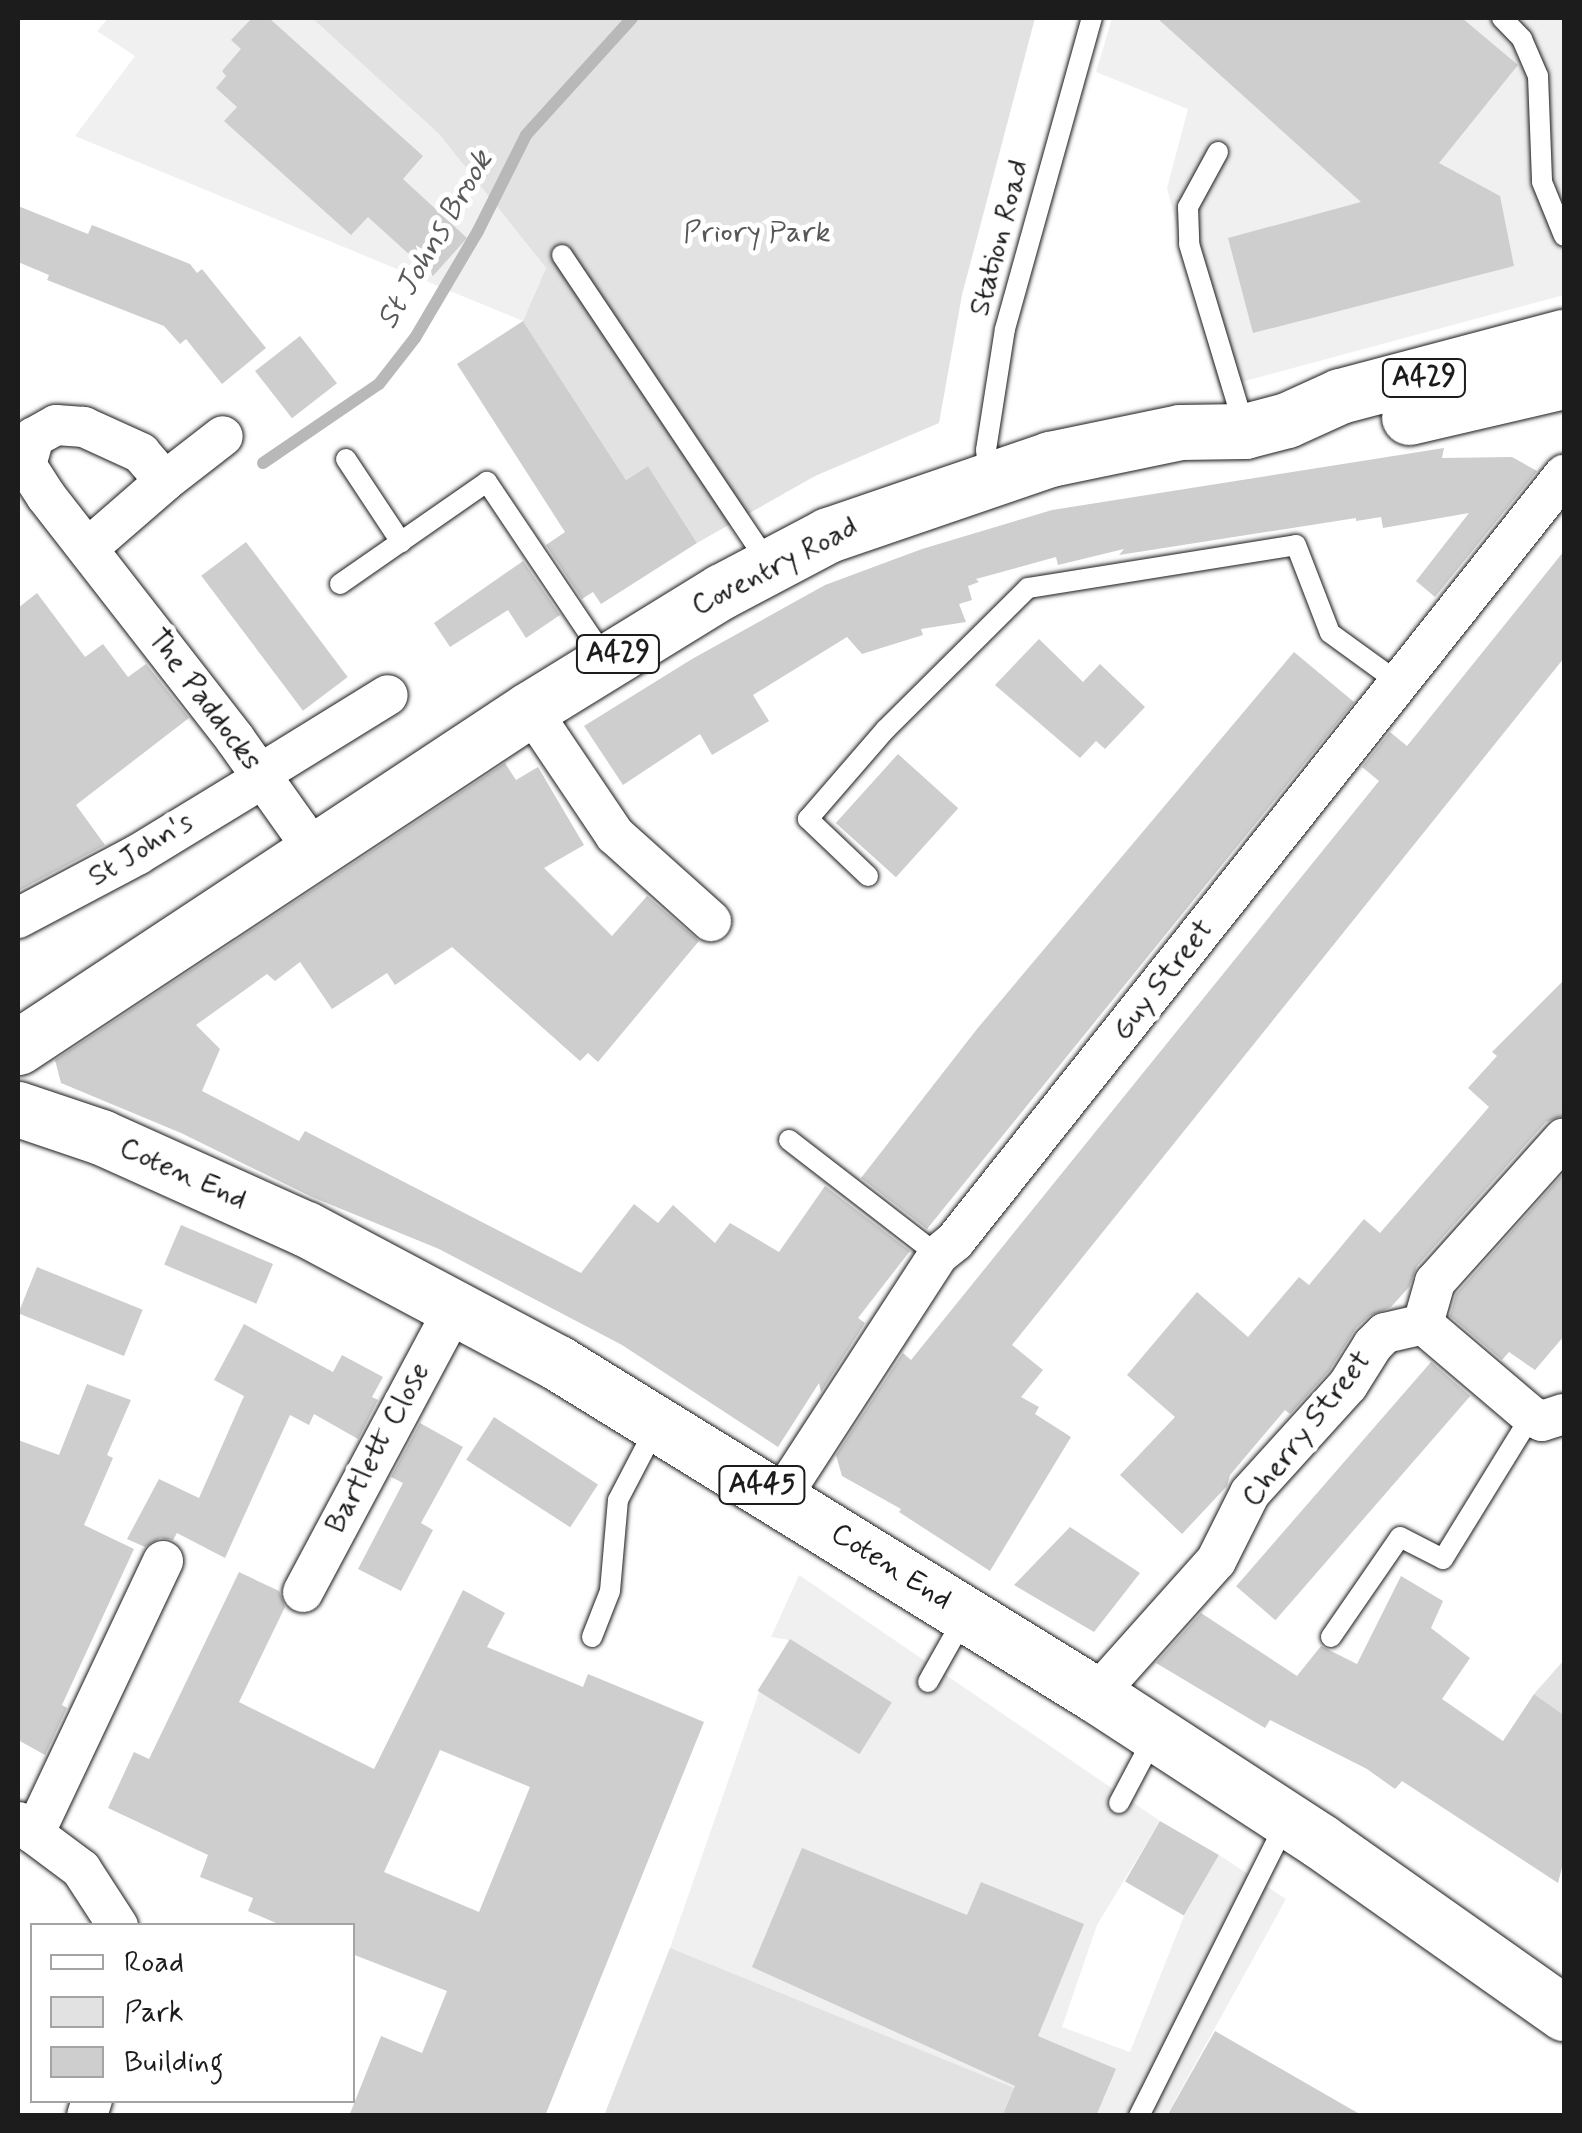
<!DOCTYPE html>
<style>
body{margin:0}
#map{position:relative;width:1582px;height:2133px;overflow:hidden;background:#fff;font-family:Mynerve,sans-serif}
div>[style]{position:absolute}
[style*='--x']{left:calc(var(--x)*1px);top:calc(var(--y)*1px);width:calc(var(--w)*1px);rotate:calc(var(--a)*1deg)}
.built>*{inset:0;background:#f0f0f0}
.green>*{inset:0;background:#e2e2e2}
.stream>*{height:12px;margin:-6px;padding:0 6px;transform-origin:6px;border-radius:6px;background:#b8b8b8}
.building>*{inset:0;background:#cecece;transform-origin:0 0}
.roads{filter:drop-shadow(0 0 2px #1c1c1c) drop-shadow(0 0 2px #1c1c1c)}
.service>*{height:20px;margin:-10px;padding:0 10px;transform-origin:10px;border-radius:10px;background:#fff}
.minor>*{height:40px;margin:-20px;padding:0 20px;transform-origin:20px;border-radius:20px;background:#fff}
.primary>*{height:55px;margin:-27.5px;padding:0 27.5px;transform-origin:27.5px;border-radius:27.5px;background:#fff}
span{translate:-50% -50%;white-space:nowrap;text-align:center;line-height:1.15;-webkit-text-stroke:10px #fff;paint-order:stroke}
.shield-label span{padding:2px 8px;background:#fff;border:2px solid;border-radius:8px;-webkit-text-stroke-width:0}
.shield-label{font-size:28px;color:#1c1c1c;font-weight:700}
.park-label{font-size:30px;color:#575757}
.street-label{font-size:30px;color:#1c1c1c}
.water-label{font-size:32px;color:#5a5a5a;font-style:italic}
.frame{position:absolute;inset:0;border:20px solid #1c1c1c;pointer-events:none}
.legend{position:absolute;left:30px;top:1923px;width:325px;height:180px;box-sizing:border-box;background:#fff;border:2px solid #a4a4a4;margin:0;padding:12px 18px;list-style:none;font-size:30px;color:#1c1c1c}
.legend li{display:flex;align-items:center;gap:20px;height:50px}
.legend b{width:50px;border:2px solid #a4a4a4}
</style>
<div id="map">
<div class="built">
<i style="clip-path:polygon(108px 18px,312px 18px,439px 134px,546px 268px,523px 321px,75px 136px,135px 56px,97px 31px)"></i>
<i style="clip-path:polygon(1112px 18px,1564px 18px,1564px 295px,1219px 388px,1167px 188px,1188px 109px,1096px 72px)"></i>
<i style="clip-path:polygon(799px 1575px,1160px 1821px,1097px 1925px,1062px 2027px,1130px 2052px,1184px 1916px,1219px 1855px,1286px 1899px,1167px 2115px,604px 2116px,670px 1948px,759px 1692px,789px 1640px,771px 1637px)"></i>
</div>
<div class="green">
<i style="clip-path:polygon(312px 18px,1035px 18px,962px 295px,939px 423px,815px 476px,697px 543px,648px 466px,626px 480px,523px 321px,546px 268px,439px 134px)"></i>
<i style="clip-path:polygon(1564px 1660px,1564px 1715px,1534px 1694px)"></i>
<i style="clip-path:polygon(670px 1948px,1014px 2088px,1002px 2115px,604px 2116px)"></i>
</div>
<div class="stream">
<i style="--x:263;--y:463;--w:140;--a:-34.3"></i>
<i style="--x:379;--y:384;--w:58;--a:-52"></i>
<i style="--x:415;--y:338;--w:124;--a:-59.5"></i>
<i style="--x:478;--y:231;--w:107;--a:-63.4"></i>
<i style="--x:526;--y:135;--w:158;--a:-47.8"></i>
</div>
<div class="building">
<i style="clip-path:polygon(252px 18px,269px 18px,423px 156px,403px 179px,467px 238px,433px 276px,368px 217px,351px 235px,224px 121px,237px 107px,216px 88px,226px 76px,222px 71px,241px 49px,231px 40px)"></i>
<i style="clip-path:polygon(1157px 18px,1462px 18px,1518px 65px,1439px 163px,1500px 196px,1514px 266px,1253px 333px,1228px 238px,1361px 202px)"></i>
<i style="clip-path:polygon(18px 206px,88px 234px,92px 225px,190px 264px,197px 273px,202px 269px,266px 348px,222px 384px,186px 339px,180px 344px,164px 326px,47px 280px,49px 275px,18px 262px)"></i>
<i style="clip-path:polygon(523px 321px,626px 480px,648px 466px,697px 543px,601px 604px,593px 592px,582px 599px,546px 545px,565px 532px,457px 364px)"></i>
<i style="left:300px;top:336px;width:60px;height:57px;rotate:52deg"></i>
<i style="clip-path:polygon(1444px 448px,1442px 458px,1512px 457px,1537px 471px,1435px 597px,1416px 581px,1469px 513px,1383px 528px,1381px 517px,1356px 521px,1356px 518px,1119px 555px,1124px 549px,1058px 565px,1056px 557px,976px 579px,979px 582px,968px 586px,972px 600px,959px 604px,966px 622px,921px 629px,923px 635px,862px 654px,847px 637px,753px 695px,769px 721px,712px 755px,700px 734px,623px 785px,584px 726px,692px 659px,825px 585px,922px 549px,1052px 510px)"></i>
<i style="left:246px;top:542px;width:169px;height:56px;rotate:53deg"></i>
<i style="clip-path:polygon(1564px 551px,1564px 658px,1012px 1345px,1043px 1370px,1021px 1397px,1039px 1407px,1035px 1414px,1071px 1437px,990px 1571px,899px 1512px,901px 1509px,842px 1476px,836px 1455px,903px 1353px,911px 1360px,1379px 781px,1362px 767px,1390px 732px,1407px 746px)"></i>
<i style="clip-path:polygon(523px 561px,560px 615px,526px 638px,508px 610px,450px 647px,434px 623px)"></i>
<i style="clip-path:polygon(37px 593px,85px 657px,103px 644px,128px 677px,146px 664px,189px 718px,76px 805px,105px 845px,18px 891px,18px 608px)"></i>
<i style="clip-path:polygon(1039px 639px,1083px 682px,1100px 664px,1145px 707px,1105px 749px,1096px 741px,1080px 758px,995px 685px)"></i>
<i style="clip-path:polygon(1294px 652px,1354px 702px,927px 1229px,861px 1178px,977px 1029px)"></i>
<i style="left:898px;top:754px;width:81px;height:93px;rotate:42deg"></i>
<i style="clip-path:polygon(505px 763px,516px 780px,538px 767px,584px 845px,544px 868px,612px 936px,647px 896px,699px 941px,598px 1062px,588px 1053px,580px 1061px,452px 947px,395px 985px,387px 973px,332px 1009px,300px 962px,275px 981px,267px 974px,196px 1025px,220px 1049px,202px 1091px,299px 1141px,305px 1131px,581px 1273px,634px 1204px,658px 1223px,673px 1205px,715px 1243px,730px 1223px,779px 1252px,825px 1186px,910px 1251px,858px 1318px,865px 1323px,821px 1392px,819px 1383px,778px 1447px,622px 1345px,439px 1249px,312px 1197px,181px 1133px,61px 1083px,55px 1060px)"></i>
<i style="clip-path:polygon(1564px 980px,1564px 1115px,1546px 1122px,1417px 1266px,1409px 1287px,1391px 1307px,1369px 1316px,1356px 1328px,1329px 1371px,1290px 1414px,1285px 1410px,1230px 1475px,1227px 1486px,1182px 1534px,1120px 1475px,1175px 1417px,1127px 1375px,1197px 1292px,1248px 1337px,1299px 1277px,1309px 1285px,1364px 1219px,1380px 1233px,1489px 1107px,1468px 1088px,1497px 1056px,1492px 1052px)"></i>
<i style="clip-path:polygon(1564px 1173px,1564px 1336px,1535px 1370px,1509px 1352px,1502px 1360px,1450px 1316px,1456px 1294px)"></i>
<i style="left:181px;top:1225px;width:100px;height:43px;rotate:23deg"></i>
<i style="left:37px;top:1267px;width:114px;height:50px;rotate:22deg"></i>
<i style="clip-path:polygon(244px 1324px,333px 1372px,342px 1355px,383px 1377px,372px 1397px,378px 1400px,358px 1439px,314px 1414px,309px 1425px,290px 1415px,225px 1558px,177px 1533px,173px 1540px,160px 1538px,145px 1547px,127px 1539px,159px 1479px,199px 1498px,244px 1396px,214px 1380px)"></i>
<i style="left:1431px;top:1362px;width:52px;height:297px;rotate:41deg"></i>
<i style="clip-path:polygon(87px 1384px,131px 1400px,107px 1455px,113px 1458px,84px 1525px,134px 1549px,62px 1705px,67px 1708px,45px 1755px,18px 1740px,18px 1440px,59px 1455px)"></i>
<i style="left:494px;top:1417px;width:124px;height:51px;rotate:33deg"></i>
<i style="clip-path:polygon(420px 1423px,463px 1447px,421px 1523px,433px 1530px,401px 1591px,358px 1569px,403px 1483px,391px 1477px)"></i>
<i style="clip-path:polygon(1070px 1527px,1140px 1573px,1094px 1632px,1014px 1585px)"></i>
<i style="clip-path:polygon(evenodd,239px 1572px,279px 1591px,285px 1607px,239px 1702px,374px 1769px,463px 1590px,505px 1613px,487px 1647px,583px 1687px,588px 1674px,704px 1722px,545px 2116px,349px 2116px,381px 2036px,422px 2053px,447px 1991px,352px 1954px,352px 1926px,283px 1926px,248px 1911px,253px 1898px,200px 1877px,208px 1855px,108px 1808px,134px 1752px,149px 1759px,239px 1572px,440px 1750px,530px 1787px,479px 1912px,384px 1872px,440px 1750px)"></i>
<i style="clip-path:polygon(1401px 1576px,1443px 1601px,1431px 1628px,1470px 1658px,1442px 1699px,1503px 1741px,1534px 1694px,1564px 1715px,1564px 1860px,1558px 1883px,1402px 1781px,1395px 1789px,1367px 1769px,1270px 1720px,1265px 1728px,1156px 1663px,1201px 1613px,1297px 1676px,1321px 1646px,1357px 1664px)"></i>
<i style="left:790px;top:1639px;width:120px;height:61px;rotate:32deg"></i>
<i style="left:1160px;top:1821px;width:68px;height:70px;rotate:30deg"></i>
<i style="clip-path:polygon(802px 1848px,967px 1915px,981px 1882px,1084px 1924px,1038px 2036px,1116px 2069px,1096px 2116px,1002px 2116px,1015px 2086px,752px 1967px)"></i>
<i style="clip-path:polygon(1215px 2031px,1363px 2116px,1167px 2116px)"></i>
</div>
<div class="roads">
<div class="service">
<i style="--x:1502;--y:18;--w:29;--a:46"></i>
<i style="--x:1522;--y:39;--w:40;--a:66.6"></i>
<i style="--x:1538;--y:76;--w:106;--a:87.8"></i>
<i style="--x:1542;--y:182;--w:58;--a:67.8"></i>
<i style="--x:1218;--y:152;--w:63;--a:118.6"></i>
<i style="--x:1188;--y:207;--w:37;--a:88"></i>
<i style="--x:1189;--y:244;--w:193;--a:73.2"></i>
<i style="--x:562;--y:255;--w:372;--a:56.2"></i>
<i style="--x:346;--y:459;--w:100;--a:56.5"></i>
<i style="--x:988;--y:476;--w:26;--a:-94"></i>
<i style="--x:986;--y:450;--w:122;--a:-81.1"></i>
<i style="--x:1005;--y:329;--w:323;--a:-74.4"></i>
<i style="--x:340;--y:584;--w:179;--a:-34.8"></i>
<i style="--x:487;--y:482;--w:213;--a:56.1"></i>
<i style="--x:868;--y:876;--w:83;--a:-136.5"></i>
<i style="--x:808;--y:819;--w:119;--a:-49.1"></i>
<i style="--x:886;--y:729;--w:200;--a:-44.8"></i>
<i style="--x:1028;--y:588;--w:271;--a:-9.1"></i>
<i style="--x:1296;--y:545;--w:94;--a:68.9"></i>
<i style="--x:1330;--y:633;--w:85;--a:35.9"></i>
<i style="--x:789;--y:1140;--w:188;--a:37.7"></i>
<i style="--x:592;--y:1637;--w:49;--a:-68.6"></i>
<i style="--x:610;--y:1591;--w:91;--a:-85"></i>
<i style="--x:618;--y:1500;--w:82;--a:-62.5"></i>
<i style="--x:1331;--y:1637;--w:121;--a:-55.4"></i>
<i style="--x:1400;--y:1537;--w:48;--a:27.1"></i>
<i style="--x:1443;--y:1559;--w:168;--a:-58.4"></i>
<i style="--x:928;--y:1682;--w:76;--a:-60.7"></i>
<i style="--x:1119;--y:1803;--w:75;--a:-62.1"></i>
<i style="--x:1139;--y:2116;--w:328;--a:-63.4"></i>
</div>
<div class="minor">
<i style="--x:165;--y:481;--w:73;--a:-37.8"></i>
<i style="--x:88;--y:548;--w:102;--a:-41"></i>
<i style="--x:165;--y:481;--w:37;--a:-131"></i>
<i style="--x:141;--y:453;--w:63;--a:-155.5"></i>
<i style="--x:84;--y:427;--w:28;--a:-176"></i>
<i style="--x:56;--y:425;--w:25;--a:151"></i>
<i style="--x:34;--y:437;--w:29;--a:106"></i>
<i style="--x:26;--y:465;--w:37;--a:57"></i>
<i style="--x:46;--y:496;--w:308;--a:52.1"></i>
<i style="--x:235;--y:739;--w:140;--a:54.6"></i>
<i style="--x:530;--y:709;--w:152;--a:56"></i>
<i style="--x:615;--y:835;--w:129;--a:41.9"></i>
<i style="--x:260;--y:774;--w:150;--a:-31.7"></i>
<i style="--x:18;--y:918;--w:135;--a:-27.9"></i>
<i style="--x:137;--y:855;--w:148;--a:-31.4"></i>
<i style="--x:1423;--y:1324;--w:44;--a:-74.1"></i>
<i style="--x:1435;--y:1282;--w:193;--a:-48.1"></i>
<i style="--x:1423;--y:1324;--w:142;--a:40.4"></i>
<i style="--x:1531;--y:1416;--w:12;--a:24"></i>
<i style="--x:1542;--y:1421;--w:23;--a:-18"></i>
<i style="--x:781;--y:1497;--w:288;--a:-57"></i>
<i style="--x:938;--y:1255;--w:22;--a:-39"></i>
<i style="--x:955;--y:1241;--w:979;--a:-51.51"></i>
<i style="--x:303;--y:1592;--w:325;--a:-61.9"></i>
<i style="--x:1096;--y:1695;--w:180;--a:-48.2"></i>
<i style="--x:1216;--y:1561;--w:76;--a:-63.4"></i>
<i style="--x:1250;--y:1493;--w:146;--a:-47.8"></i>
<i style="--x:1348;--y:1385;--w:47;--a:-58"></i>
<i style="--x:1373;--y:1345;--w:17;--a:-45"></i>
<i style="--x:1385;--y:1333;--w:39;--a:-13"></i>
<i style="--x:18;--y:1822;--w:79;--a:36.7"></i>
<i style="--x:81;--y:1869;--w:68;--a:57"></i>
<i style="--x:34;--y:1834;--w:302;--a:-64.7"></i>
<i style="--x:87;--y:2116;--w:17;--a:-73"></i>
</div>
<div class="primary">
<i style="--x:1409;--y:417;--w:159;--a:-13.1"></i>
<i style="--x:18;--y:1047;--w:614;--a:-33.43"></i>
<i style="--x:530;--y:709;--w:225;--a:-31.6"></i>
<i style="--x:722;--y:591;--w:120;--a:-27.8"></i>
<i style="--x:828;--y:535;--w:235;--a:-18.9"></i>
<i style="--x:1050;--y:459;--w:133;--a:-11.7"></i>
<i style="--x:1180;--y:432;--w:65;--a:-0.9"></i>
<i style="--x:1245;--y:431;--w:43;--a:-14.7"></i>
<i style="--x:1287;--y:420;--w:58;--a:-24.4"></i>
<i style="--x:1340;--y:396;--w:232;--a:-14.8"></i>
<i style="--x:18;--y:1109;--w:88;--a:18.6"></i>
<i style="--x:101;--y:1137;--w:225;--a:24.2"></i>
<i style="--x:306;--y:1229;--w:285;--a:28"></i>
<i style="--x:558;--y:1363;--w:632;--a:31.68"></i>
<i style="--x:1096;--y:1695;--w:267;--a:33.1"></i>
<i style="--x:1320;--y:1841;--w:299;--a:35.2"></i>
</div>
</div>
<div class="shield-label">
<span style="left:1424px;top:378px">A429</span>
<span style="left:618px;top:654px">A429</span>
<span style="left:762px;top:1485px">A445</span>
</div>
<div class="park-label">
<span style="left:757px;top:233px">Priory Park</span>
</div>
<div class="street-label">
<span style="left:1000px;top:238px;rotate:-75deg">Station Road</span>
<span style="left:775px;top:567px;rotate:-27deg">Coventry Road</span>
<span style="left:204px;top:700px;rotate:53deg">The Paddocks</span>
<span style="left:141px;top:850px;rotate:-31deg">St John's</span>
<span style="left:1163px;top:980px;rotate:-52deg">Guy Street</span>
<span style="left:183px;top:1174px;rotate:24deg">Coten End</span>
<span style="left:1307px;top:1429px;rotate:-52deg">Cherry Street</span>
<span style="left:378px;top:1448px;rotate:-62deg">Bartlett Close</span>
<span style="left:891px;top:1567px;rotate:32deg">Coten End</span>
</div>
<div class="water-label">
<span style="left:435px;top:240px;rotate:-60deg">St Johns Brook</span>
</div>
<div class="frame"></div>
<ul class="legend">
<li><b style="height:12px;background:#fff"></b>Road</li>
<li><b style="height:28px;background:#e2e2e2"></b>Park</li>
<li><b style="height:28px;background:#cecece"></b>Building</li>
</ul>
</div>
